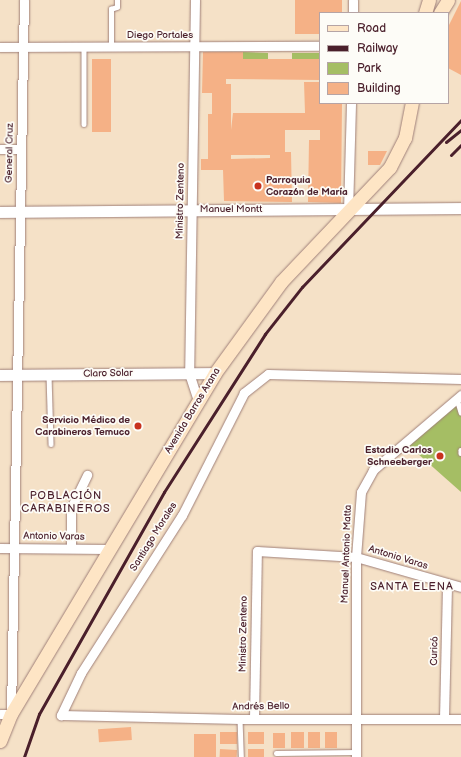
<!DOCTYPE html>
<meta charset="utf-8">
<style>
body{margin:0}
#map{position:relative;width:461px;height:757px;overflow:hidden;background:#f5e1c7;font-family:"Balsamiq Sans",sans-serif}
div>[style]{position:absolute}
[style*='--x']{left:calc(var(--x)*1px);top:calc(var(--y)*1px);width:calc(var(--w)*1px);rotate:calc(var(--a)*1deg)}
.green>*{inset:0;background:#a5be64;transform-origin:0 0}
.building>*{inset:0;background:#f5b186;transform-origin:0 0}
.roads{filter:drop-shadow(0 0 1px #a08079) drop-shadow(0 0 1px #a08079)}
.service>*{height:4.5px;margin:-2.25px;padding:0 2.25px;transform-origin:2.25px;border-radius:2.25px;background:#fff}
.minor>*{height:9px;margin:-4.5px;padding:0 4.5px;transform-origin:4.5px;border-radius:4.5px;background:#fff}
.tertiary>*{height:11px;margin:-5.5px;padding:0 5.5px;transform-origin:5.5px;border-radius:5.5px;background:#fff}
.secondary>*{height:13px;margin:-6.5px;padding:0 6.5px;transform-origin:6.5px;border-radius:6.5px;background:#fee5c5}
.rail>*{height:3px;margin:-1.5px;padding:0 1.5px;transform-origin:1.5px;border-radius:1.5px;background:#4a1f2b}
.dots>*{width:11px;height:11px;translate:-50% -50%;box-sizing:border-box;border:2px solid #fdfcf7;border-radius:50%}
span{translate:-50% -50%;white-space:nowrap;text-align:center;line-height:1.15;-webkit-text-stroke:3.5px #fdfcf7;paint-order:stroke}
.street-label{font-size:10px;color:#4a1f2b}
.poi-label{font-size:10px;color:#4a1f2b;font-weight:700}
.left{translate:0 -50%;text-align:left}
.right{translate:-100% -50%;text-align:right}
.neighbourhood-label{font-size:11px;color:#4a1f2b;letter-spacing:1px}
.legend{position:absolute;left:319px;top:12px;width:130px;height:92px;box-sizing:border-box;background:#fdfcf7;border:1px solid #b5a4a5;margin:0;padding:5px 7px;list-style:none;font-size:12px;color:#4a1f2b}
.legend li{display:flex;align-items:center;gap:8px;height:20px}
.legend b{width:20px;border:1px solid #b5a4a5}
</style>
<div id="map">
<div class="green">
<i style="clip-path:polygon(243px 52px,268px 53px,268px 59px,243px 59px)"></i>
<i style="left:292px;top:53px;width:28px;height:6px"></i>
<i style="clip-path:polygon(461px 401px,461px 492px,408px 445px)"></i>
</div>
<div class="building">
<i style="clip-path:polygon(295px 0,342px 0,342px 13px,320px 13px,320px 34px,295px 34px)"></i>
<i style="clip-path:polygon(461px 1px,461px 75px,448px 68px,448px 27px)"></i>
<i style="clip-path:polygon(evenodd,203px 52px,243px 52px,243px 59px,320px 59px,320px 80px,226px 79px,226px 84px,231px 84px,231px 130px,233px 113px,305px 113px,304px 82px,320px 82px,320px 103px,342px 103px,341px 203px,308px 202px,309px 140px,320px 140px,320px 130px,285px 130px,285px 152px,291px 152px,292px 202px,224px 201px,223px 170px,201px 170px,201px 159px,208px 159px,208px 114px,212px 114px,212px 93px,202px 93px,203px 52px,231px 155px,270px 155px,270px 158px,231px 159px,231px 155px)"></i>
<i style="left:92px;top:59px;width:19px;height:73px"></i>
<i style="clip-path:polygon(368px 151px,387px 151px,380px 165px,368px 165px)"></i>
<i style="left:131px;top:727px;width:13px;height:33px;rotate:86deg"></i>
<i style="left:220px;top:732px;width:17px;height:12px"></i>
<i style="left:248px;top:732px;width:16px;height:12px"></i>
<i style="left:291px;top:732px;width:13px;height:16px"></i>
<i style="left:308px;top:732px;width:12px;height:16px"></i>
<i style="left:325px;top:732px;width:12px;height:16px"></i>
<i style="left:273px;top:733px;width:12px;height:15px"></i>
<i style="left:194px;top:734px;width:22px;height:23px"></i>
<i style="left:220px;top:749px;width:17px;height:8px;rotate:3deg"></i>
<i style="left:248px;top:749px;width:16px;height:8px"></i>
</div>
<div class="roads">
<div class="service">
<i style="--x:84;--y:47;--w:77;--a:90"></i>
<i style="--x:111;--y:47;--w:38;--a:-90"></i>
<i style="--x:111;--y:9;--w:6;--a:-18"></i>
<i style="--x:117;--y:7;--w:7;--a:-90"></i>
<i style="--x:49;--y:375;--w:69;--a:88.3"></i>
<i style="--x:457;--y:399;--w:14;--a:73"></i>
<i style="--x:461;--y:450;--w:3;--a:90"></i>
<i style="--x:240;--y:719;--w:38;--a:88"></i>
<i style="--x:276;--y:753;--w:80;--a:-0.7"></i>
</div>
<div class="minor">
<i style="--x:195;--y:0;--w:373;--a:90.9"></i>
<i style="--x:189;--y:373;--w:28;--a:72"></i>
<i style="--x:353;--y:13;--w:13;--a:-90"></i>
<i style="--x:0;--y:47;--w:320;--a:-0.2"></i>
<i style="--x:0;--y:149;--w:21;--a:0"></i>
<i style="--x:348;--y:211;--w:108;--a:-88.4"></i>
<i style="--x:461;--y:379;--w:193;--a:-178.5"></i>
<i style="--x:268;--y:374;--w:31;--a:142"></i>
<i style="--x:244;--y:393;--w:137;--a:116.9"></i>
<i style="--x:182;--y:515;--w:188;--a:122.6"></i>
<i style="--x:81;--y:673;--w:47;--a:115.5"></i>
<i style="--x:61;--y:715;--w:179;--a:1.3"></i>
<i style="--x:240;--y:719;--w:221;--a:0"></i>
<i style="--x:0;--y:548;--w:108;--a:0.5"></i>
<i style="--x:71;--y:548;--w:40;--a:-90"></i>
<i style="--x:71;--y:508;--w:37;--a:-64"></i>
<i style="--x:0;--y:714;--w:11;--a:0"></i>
<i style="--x:11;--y:714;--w:714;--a:-88.96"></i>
<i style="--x:444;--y:718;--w:133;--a:-88.7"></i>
<i style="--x:254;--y:719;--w:168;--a:-89"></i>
<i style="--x:257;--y:551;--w:99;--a:3.5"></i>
<i style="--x:356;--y:557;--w:109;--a:15.9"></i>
<i style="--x:356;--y:757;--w:200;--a:-90"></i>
<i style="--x:356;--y:557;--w:65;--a:-85.6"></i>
<i style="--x:361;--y:492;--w:25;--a:-61"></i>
<i style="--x:373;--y:470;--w:116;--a:-40.4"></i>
</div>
<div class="tertiary">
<i style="--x:0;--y:212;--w:461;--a:-0.5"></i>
<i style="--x:0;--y:375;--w:215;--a:-0.5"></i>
</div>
<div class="secondary">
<i style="--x:425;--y:13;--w:14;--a:-73"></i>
<i style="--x:440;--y:13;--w:15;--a:-58"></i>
<i style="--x:0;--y:741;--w:29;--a:-68"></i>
<i style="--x:11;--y:714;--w:397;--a:-59.1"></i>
<i style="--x:215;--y:373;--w:112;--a:-54"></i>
<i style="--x:281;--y:282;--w:158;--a:-46.5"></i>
<i style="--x:390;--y:167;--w:33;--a:-63"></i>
<i style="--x:405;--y:138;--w:36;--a:-79"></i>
</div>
</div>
<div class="rail">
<i style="--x:446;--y:142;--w:19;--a:-39"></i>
<i style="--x:451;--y:155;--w:14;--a:-45"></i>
<i style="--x:24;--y:757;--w:46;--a:-70.8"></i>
<i style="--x:39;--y:714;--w:255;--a:-60.6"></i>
<i style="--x:164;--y:492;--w:188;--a:-57.4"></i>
<i style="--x:265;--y:334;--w:60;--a:-51.8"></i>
<i style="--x:302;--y:287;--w:231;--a:-46.4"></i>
</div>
<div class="dots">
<i style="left:258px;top:186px;background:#c8321e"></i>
<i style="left:138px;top:426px;background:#c8321e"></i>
<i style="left:440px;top:456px;background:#c8321e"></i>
</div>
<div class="street-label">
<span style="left:160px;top:36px">Diego Portales</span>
<span style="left:10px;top:153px;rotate:-89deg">General Cruz</span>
<span style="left:181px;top:201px;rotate:-89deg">Ministro Zenteno</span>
<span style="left:231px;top:210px">Manuel Montt</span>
<span style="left:108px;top:374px;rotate:-1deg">Claro Solar</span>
<span style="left:193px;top:411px;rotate:-59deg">Avenida Barros Arana</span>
<span style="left:54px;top:537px;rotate:1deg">Antonio Varas</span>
<span style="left:154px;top:537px;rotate:-58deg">Santiago Morales</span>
<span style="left:347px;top:554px;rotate:-88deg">Manuel Antonio Matta</span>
<span style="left:398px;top:558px;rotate:17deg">Antonio Varas</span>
<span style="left:244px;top:634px;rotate:-89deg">Ministro Zenteno</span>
<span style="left:435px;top:651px;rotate:-89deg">Curicó</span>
<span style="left:261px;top:707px;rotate:-1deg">Andrés Bello</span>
</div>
<div class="poi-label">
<span class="left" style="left:266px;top:186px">Parroquia<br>Corazón de María</span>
<span class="right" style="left:130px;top:426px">Servicio Médico de<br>Carabineros Temuco</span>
<span class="right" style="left:432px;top:456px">Estadio Carlos<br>Schneeberger</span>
</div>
<div class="neighbourhood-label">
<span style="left:66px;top:503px">POBLACIÓN<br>CARABINEROS</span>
<span style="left:412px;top:587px">SANTA ELENA</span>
</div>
<ul class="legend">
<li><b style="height:5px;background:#fee5c5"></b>Road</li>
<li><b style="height:5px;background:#4a1f2b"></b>Railway</li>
<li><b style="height:11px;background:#a5be64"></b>Park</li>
<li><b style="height:11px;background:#f5b186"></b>Building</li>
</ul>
</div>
